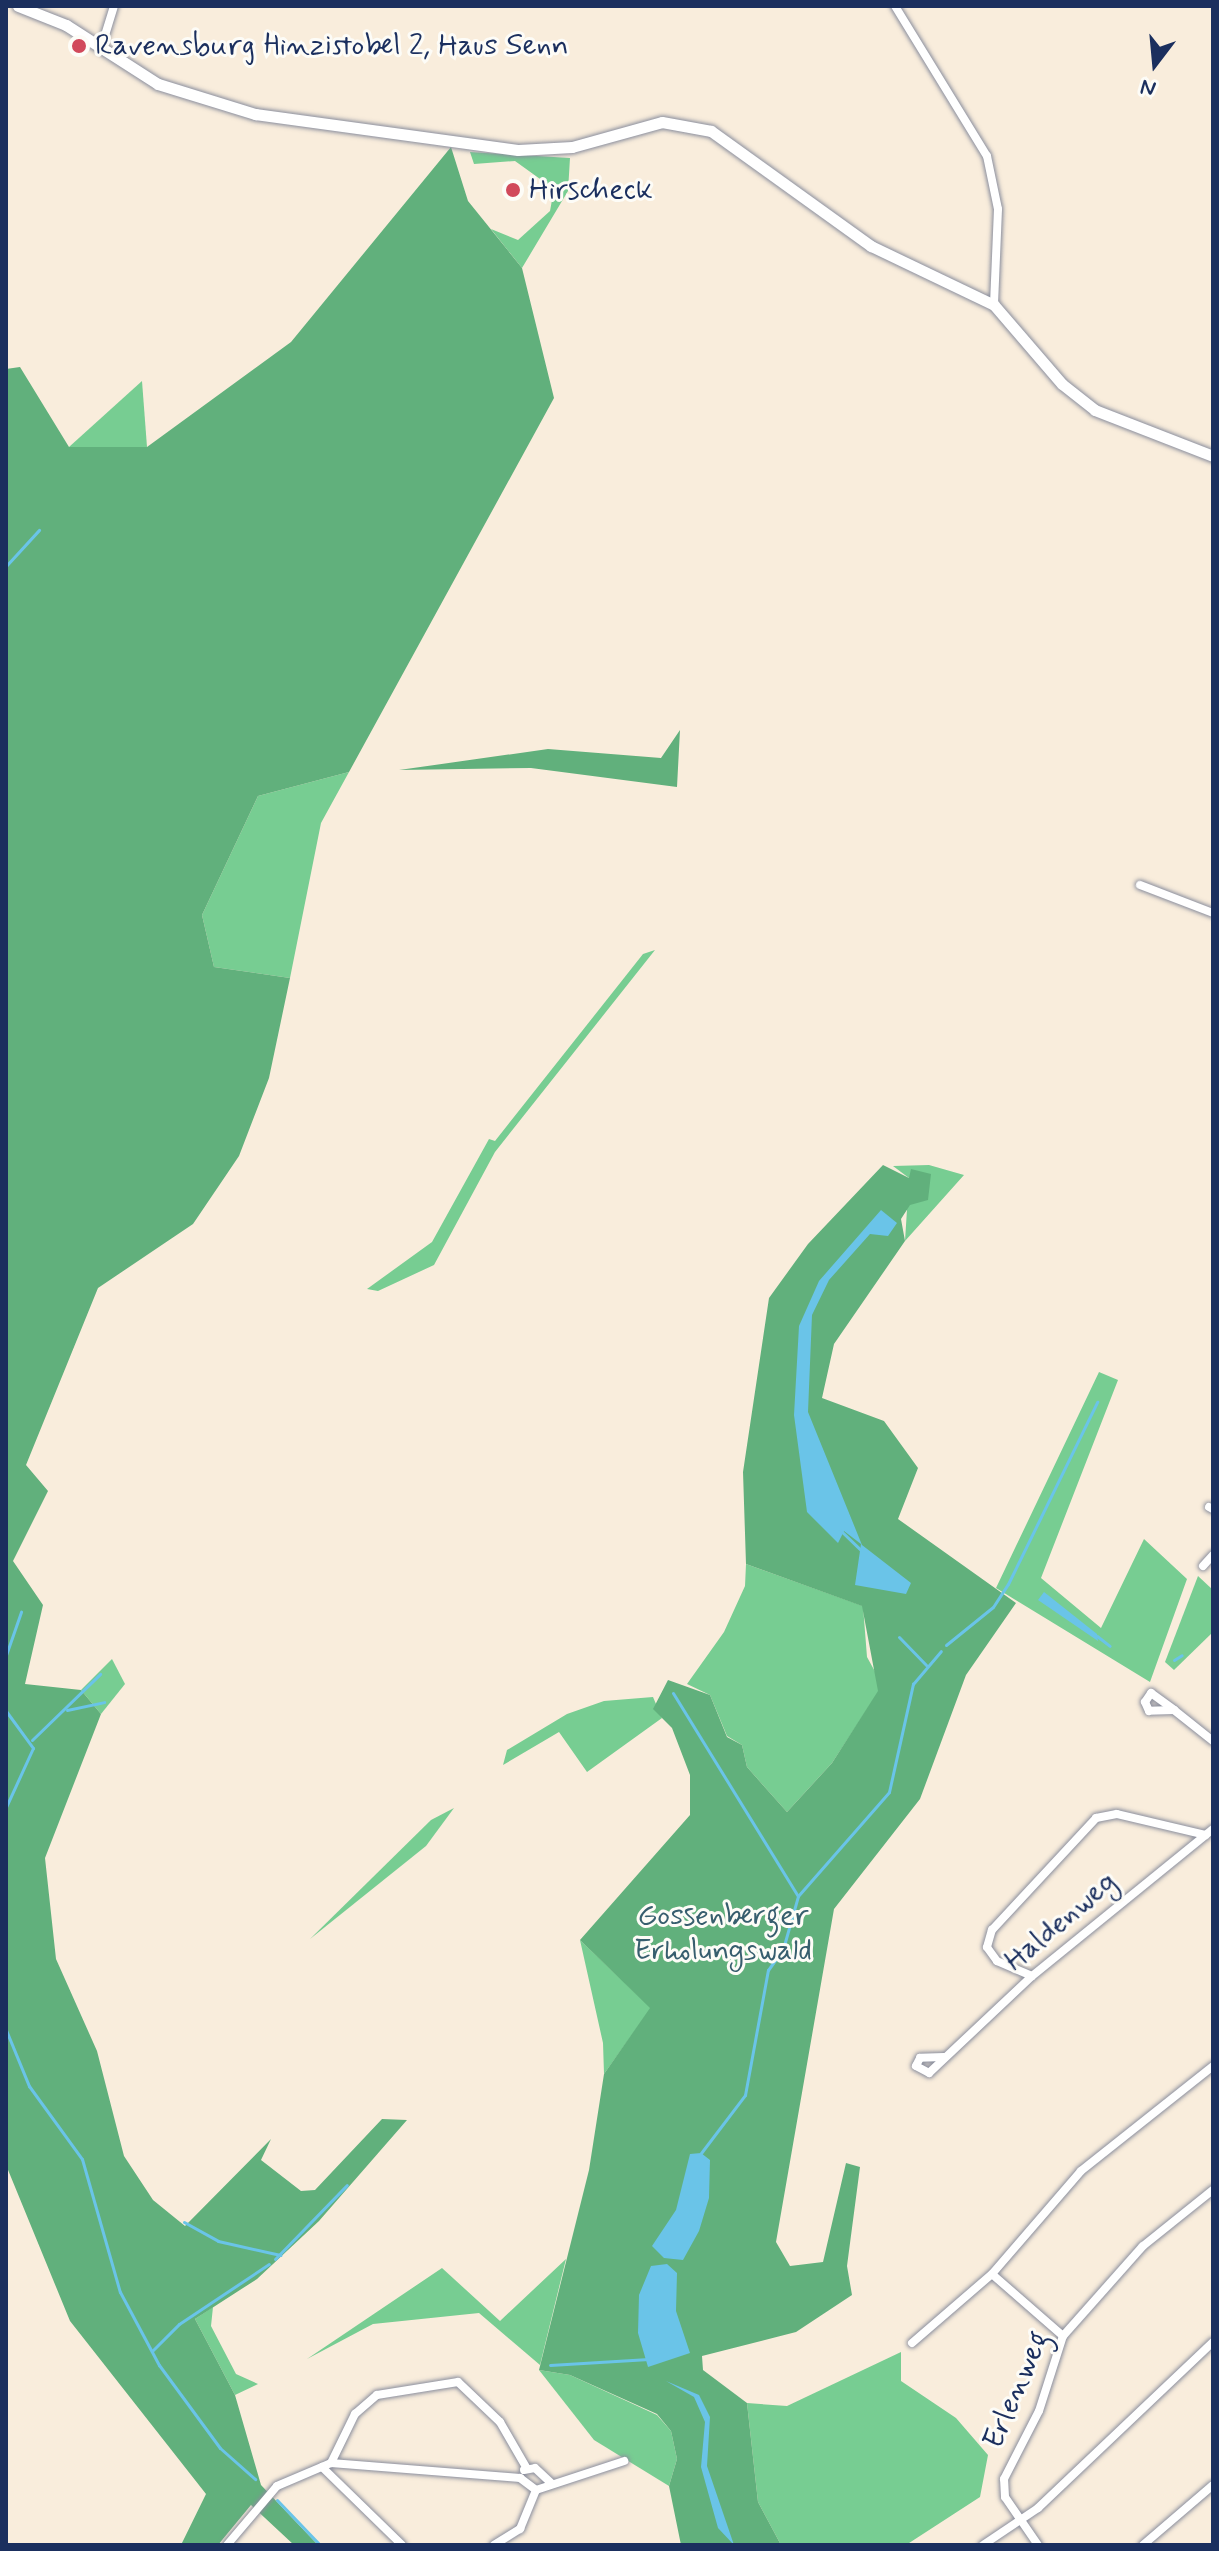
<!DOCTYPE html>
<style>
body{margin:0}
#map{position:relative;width:1219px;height:2551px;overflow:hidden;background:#f9eddc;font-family:Mynerve,sans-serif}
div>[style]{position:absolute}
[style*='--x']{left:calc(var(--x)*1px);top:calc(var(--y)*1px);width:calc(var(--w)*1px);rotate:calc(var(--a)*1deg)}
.green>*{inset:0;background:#77cd92}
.forest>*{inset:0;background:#61b07c}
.water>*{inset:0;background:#6ac4e8}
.stream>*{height:3px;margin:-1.5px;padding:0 1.5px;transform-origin:1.5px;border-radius:1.5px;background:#6ac4e8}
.roads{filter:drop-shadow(0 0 2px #8a8e9d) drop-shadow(0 0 2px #8a8e9d)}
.street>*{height:8px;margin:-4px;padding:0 4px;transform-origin:4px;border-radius:4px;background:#fff}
.secondary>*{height:11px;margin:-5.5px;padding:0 5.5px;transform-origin:5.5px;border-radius:5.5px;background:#fff}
.dots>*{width:22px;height:22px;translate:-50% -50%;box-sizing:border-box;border:4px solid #fdfcf7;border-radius:50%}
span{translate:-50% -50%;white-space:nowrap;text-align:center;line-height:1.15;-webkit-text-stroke:6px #fdfcf7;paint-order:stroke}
.poi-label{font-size:30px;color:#1b2f5e}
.left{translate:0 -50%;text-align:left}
.park-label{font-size:30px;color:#375e6e}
.street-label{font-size:30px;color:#1b2f5e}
.frame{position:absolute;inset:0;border:8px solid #1b2f5e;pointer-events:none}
.north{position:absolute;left:1115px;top:24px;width:80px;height:80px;-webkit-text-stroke:6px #fdfcf7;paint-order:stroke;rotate:196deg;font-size:22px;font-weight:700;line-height:32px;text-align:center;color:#1b2f5e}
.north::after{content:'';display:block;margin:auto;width:28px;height:36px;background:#1b2f5e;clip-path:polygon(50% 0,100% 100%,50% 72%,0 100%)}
</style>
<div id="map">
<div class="green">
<i style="clip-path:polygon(470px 152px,570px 158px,568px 191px,522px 268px,491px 229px,518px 240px,550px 211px,554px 189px,515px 161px,474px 164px)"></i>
<i style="clip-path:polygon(142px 381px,147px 447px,69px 447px)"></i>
<i style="clip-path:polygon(349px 772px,321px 823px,290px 978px,214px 967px,202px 915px,258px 796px)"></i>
<i style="clip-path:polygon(655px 950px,495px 1152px,434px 1265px,378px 1291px,367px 1289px,432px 1242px,489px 1139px,495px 1141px,643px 954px)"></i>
<i style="clip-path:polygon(929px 1165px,964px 1175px,905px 1241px,909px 1178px,893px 1166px)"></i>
<i style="clip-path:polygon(1099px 1372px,1118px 1380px,1041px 1578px,1101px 1628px,1144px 1539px,1187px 1579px,1150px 1682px,996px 1588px)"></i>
<i style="clip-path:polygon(746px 1564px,863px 1606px,867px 1657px,878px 1677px,879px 1691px,832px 1763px,787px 1812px,747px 1767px,742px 1745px,727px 1736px,710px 1695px,687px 1684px,724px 1632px,745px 1586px)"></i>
<i style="clip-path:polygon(1198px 1576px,1213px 1590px,1213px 1632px,1174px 1670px,1165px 1662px)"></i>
<i style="clip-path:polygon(112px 1659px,125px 1684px,101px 1714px,81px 1690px)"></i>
<i style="clip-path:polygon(653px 1697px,662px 1718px,587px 1772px,559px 1732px,503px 1765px,507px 1750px,567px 1714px,604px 1701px)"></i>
<i style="clip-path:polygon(454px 1808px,426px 1846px,310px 1939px,431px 1820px)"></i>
<i style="clip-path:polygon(580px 1940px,651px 2008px,604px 2074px,603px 2043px)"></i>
<i style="clip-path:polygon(566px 2259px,540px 2365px,479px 2313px,373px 2324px,307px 2359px,442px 2268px,500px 2321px)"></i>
<i style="clip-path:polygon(213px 2307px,211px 2326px,236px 2374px,258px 2384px,235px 2395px,195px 2319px)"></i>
<i style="clip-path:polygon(901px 2352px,901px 2381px,956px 2418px,988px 2455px,980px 2497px,906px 2545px,781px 2545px,758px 2502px,747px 2403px,787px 2406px)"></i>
<i style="clip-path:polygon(539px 2370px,570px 2375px,657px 2415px,671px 2431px,677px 2459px,669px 2486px,594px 2440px)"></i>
</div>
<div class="forest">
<i style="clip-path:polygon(451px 147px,468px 201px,522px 268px,554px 398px,349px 772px,258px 796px,202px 915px,214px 967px,290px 978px,269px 1078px,239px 1156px,193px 1224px,98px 1288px,26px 1465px,48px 1491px,13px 1561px,43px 1605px,25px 1684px,81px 1690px,101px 1714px,45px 1858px,56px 1959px,97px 2051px,124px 2156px,153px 2200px,185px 2226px,271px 2139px,261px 2160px,301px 2191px,315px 2190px,382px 2119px,407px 2120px,319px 2221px,257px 2279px,195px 2319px,235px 2395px,261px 2485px,318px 2545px,294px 2545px,251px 2505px,218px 2545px,181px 2545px,206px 2494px,70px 2321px,6px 2165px,6px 369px,20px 367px,69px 447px,147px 447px,291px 342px)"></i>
<i style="clip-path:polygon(680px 730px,677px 787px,531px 768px,399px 770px,548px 749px,661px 758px)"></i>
<i style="clip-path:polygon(883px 1165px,909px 1178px,911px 1169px,931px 1174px,928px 1200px,910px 1205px,901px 1219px,905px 1241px,834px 1344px,822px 1398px,884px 1421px,918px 1468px,898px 1519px,1016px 1603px,966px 1675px,920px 1799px,834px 1909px,776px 2242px,790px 2266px,823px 2262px,846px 2163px,860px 2167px,847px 2266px,852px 2295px,796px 2332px,702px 2356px,703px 2370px,747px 2403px,758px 2502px,781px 2545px,681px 2545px,669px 2486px,677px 2459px,671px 2431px,657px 2414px,570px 2375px,539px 2370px,589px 2170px,604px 2074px,650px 2008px,580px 1940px,690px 1815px,690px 1775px,672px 1728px,653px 1709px,668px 1680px,710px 1695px,727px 1737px,742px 1745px,747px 1767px,787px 1812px,832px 1763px,878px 1691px,862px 1606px,746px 1564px,743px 1472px,769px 1298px,808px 1244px)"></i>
</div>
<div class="water">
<i style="clip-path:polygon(881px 1210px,897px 1223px,888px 1236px,870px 1234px,829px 1280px,812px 1315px,808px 1412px,862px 1545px,911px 1583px,906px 1594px,855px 1585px,861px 1544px,844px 1531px,838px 1543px,807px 1512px,794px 1415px,799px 1326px,819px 1281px)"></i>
<i style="clip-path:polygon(1044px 1592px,1097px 1634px,1098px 1641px,1038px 1600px)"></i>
<i style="clip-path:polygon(701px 2153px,710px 2160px,709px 2198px,699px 2231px,683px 2260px,664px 2258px,652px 2246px,676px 2210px,690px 2154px)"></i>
<i style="clip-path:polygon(667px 2264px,677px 2273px,676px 2311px,690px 2353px,648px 2367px,638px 2333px,639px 2295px,651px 2266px)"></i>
<i style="clip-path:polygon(666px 2381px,699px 2395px,710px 2417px,707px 2466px,734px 2545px,718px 2528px,701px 2467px,705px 2422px,694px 2397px)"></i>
</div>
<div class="stream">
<i style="--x:6;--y:566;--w:49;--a:-47.5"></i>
<i style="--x:840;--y:1530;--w:28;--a:44"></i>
<i style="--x:1097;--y:1636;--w:16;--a:38"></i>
<i style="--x:899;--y:1637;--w:39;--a:46"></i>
<i style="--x:946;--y:1645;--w:60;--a:-39"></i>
<i style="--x:993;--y:1607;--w:27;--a:-57"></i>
<i style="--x:1008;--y:1584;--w:203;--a:-63.9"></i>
<i style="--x:6;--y:1655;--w:46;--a:-70.8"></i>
<i style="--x:1174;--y:1660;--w:9;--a:-32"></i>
<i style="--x:673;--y:1693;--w:238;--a:58.4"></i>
<i style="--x:67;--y:1710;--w:38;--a:-12"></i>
<i style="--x:6;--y:1711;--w:46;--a:53.9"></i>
<i style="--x:33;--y:1748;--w:65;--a:114.6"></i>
<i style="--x:32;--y:1740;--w:95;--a:-44.1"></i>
<i style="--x:6;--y:2030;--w:61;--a:67.7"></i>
<i style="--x:29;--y:2086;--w:90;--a:54"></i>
<i style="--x:82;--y:2159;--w:138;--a:74.1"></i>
<i style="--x:120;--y:2292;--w:83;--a:61.9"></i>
<i style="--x:159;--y:2365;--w:103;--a:53.7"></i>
<i style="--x:220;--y:2448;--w:47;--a:41.5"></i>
<i style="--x:701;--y:2153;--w:73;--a:-52.8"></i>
<i style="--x:745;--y:2095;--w:127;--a:-79.6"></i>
<i style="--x:768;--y:1970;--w:26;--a:-54"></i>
<i style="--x:783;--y:1949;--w:55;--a:-74.2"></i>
<i style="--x:798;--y:1896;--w:138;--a:-48.8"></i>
<i style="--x:889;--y:1792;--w:111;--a:-77.5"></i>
<i style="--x:913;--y:1684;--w:43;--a:-49.7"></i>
<i style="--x:184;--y:2222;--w:39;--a:29"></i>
<i style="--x:218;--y:2241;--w:64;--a:12.7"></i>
<i style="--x:275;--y:2259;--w:103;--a:-45.8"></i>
<i style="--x:152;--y:2351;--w:38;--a:-45"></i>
<i style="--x:179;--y:2324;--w:108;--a:-33.7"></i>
<i style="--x:550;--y:2365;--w:99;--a:-3.5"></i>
<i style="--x:277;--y:2500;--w:62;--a:46.3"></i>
</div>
<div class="roads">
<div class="street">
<i style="--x:895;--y:6;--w:176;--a:58.5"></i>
<i style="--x:987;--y:156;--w:54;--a:78.3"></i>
<i style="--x:998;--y:209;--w:96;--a:92.4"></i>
<i style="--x:102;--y:45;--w:41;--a:-72.9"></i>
<i style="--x:1140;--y:885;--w:78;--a:21"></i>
<i style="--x:1209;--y:1507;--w:4;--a:27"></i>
<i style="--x:1203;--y:1566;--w:15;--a:-48"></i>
<i style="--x:1174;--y:1710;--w:25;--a:178"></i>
<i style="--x:1149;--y:1711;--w:10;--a:-114"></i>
<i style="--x:1145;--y:1702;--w:11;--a:-56"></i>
<i style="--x:1151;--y:1693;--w:29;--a:36"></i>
<i style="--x:1174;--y:1710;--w:50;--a:38.5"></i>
<i style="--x:1032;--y:1976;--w:38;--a:-157"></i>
<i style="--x:997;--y:1961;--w:17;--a:-126"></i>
<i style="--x:987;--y:1947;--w:18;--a:-74"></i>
<i style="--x:992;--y:1930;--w:153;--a:-47.1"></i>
<i style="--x:1096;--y:1818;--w:21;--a:-11"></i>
<i style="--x:1117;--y:1814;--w:91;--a:13.3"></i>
<i style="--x:944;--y:2057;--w:24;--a:178"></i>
<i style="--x:920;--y:2058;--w:9;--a:117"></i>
<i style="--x:916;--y:2066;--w:15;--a:28"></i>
<i style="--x:929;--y:2073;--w:141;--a:-43.3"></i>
<i style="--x:1032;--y:1976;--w:233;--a:-39.1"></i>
<i style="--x:1063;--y:2336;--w:94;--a:-138.9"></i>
<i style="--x:992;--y:2274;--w:136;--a:-49.2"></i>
<i style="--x:1081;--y:2171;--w:169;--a:-38.5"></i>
<i style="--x:912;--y:2343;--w:106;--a:-40.8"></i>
<i style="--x:331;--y:2463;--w:55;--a:-63.9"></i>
<i style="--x:355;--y:2414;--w:29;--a:-41"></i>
<i style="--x:377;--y:2395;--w:82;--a:-9.1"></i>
<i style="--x:458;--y:2382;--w:58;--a:43.6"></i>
<i style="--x:500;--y:2422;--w:52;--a:60"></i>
<i style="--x:322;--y:2467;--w:112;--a:44.3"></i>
<i style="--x:524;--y:2470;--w:11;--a:-10"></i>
<i style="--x:535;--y:2468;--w:22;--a:43"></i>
<i style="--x:227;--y:2545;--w:77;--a:-49.7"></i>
<i style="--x:277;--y:2486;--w:59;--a:-23.1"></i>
<i style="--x:331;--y:2463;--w:190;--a:4.5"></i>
<i style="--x:520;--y:2478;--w:20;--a:37"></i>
<i style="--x:536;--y:2490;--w:93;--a:-18.2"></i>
<i style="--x:494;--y:2545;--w:31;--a:-32"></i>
<i style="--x:520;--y:2529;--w:42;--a:-67.7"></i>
<i style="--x:983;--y:2545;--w:66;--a:-33.9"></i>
<i style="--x:1038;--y:2508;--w:241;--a:-43.5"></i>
<i style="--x:1038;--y:2545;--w:58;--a:-124.5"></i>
<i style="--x:1005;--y:2497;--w:18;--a:-93"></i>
<i style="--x:1004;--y:2479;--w:76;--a:-62.8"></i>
<i style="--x:1039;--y:2411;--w:79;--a:-72.3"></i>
<i style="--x:1063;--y:2336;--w:120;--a:-48.4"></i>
<i style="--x:1143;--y:2246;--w:90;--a:-38.7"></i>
<i style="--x:1143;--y:2545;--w:92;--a:-40.6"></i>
</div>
<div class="secondary">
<i style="--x:18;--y:6;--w:52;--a:21.6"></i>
<i style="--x:66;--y:25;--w:109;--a:32.7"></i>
<i style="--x:158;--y:84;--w:102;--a:17.2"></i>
<i style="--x:255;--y:114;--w:265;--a:7.8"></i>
<i style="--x:518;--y:150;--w:54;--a:-3.2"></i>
<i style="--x:572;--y:147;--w:93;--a:-15.5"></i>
<i style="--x:662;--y:122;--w:50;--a:10.4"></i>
<i style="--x:711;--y:131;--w:197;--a:35.7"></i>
<i style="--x:871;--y:246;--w:136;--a:25.6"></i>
<i style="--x:994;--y:305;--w:104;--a:49.3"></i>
<i style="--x:1062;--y:384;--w:42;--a:38.2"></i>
<i style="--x:1095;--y:410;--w:127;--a:21.3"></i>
</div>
</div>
<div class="dots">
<i style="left:79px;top:46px;background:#d1495b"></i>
<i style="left:513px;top:190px;background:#d1495b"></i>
</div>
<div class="poi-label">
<span class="left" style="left:95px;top:46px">Ravensburg Hinzistobel 2, Haus Senn</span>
<span class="left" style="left:529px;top:190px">Hirscheck</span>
</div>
<div class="park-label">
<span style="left:723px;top:1933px">Gossenberger<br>Erholungswald</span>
</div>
<div class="street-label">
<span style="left:1061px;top:1922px;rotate:-40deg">Haldenweg</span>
<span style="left:1017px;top:2390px;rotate:-67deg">Erlenweg</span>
</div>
<div class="frame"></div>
<div class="north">N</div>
</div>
